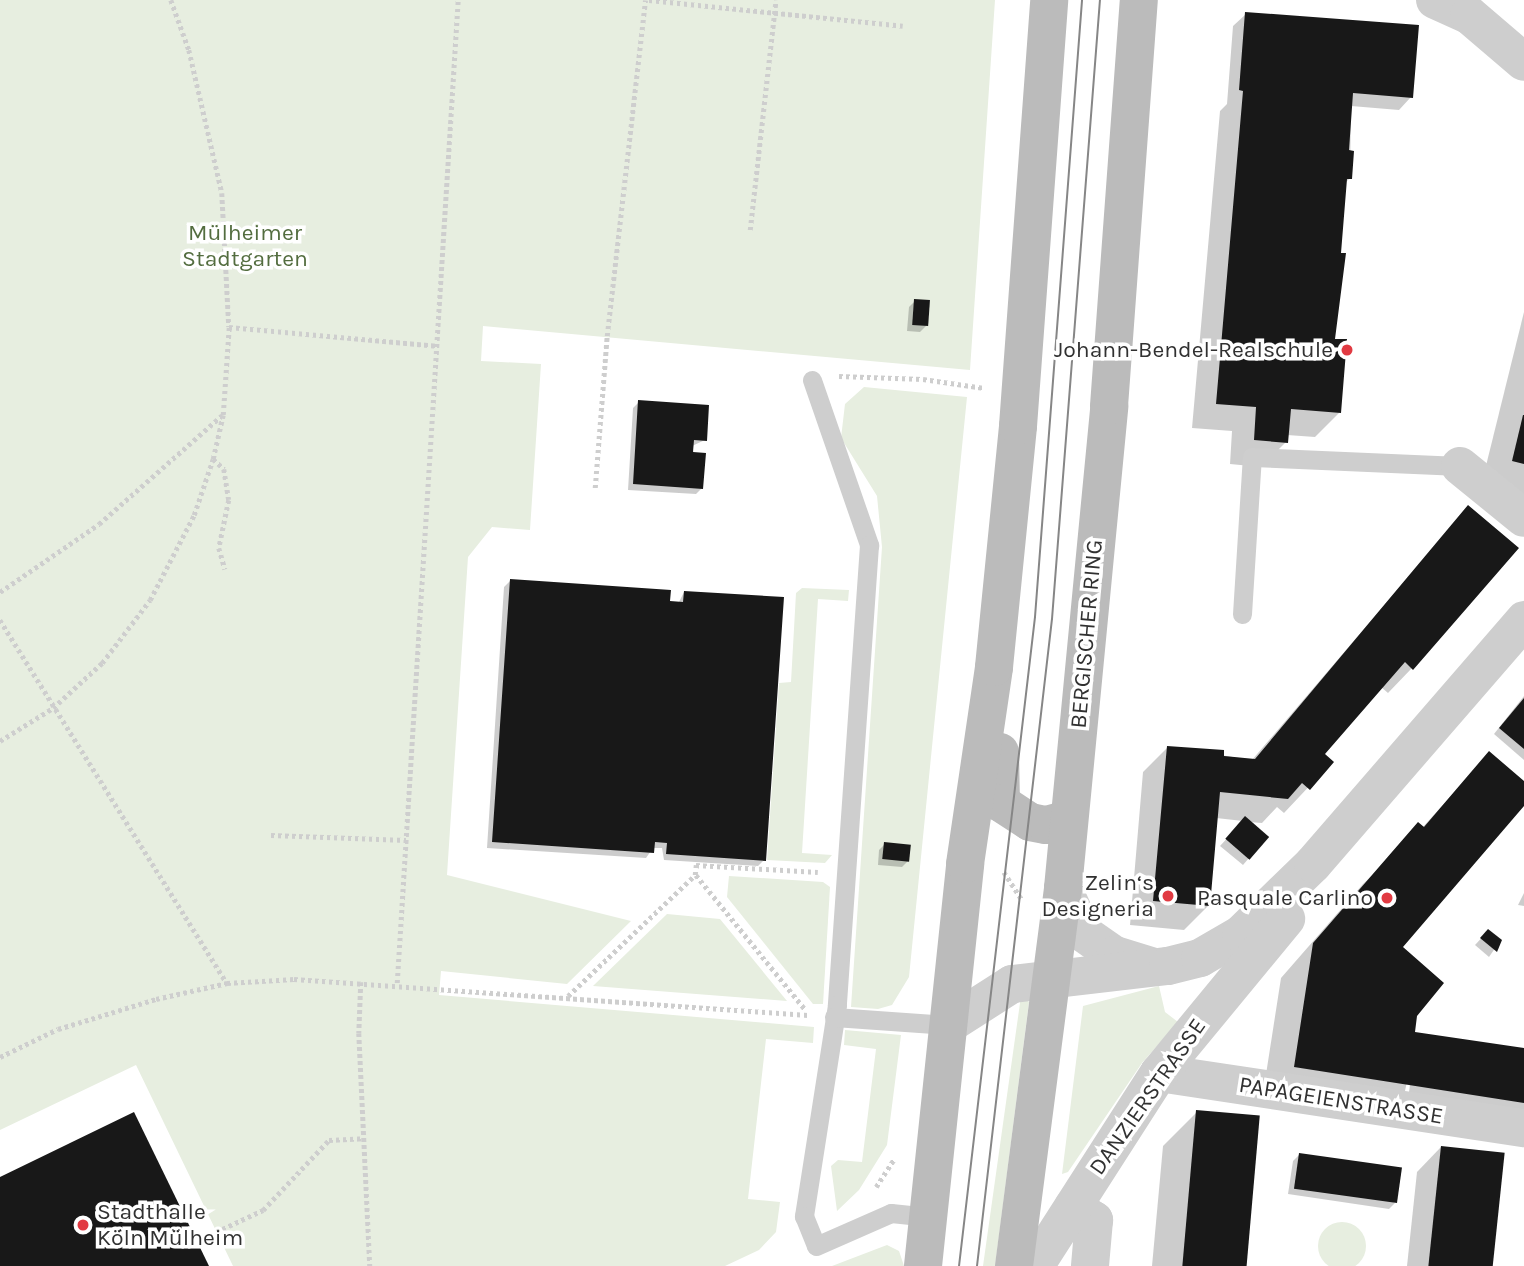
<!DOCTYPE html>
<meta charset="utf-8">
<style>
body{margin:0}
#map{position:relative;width:1524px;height:1266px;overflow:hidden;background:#fff;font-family:Karla,sans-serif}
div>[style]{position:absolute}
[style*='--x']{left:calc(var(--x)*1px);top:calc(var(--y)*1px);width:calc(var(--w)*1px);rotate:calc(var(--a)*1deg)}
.green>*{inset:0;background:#e7eee0}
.round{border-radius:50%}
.shadow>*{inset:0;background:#0003}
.building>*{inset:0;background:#181818;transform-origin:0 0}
.path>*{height:4.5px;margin-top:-2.25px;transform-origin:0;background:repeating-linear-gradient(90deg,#cecece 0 3.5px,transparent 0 7px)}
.service>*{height:19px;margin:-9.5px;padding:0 9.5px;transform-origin:9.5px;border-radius:9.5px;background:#cecece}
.minor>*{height:38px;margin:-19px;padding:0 19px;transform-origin:19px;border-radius:19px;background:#cecece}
.tertiary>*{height:38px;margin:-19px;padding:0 19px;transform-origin:19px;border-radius:19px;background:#cecece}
.secondary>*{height:38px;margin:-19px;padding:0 19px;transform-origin:19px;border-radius:19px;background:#bbb}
.tram>*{height:2px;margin:-1px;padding:0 1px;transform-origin:1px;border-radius:1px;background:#868686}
.dots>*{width:19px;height:19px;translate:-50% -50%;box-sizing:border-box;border:4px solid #fff;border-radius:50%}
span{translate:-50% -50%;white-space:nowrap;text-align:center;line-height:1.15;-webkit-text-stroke:7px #fff;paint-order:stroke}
.park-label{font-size:23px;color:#536d3f}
.poi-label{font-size:23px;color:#313131}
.right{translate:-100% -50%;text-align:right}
.left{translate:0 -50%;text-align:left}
.street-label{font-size:23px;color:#313131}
</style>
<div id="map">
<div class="green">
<i style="clip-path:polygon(0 0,995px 0,970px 370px,483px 326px,481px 361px,541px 364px,530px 530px,492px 527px,468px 557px,447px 875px,631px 921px,567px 984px,441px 971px,439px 995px,814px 1027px,813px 1043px,766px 1039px,748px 1199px,780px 1202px,776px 1232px,759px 1250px,725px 1266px,233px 1266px,136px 1065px,0 1130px)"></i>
<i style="clip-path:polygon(864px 387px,967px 397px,909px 977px,892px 1005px,878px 1009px,851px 1007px,882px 547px,877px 496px,841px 438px,845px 404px)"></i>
<i style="clip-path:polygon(802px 588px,849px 590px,848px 601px,818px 599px,802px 853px,832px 855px,825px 863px,767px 860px,779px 683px,791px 682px,796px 593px)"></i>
<i style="clip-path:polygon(729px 876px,823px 882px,830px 887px,823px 1004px,813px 1004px,727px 897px)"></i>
<i style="clip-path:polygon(667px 914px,720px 919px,787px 1001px,593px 986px)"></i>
<i style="clip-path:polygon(1159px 986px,1165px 1012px,1178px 1022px,1142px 1063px,1068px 1172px,1062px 1174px,1083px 1006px)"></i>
<i style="clip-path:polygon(1021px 996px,1029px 1002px,995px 1266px,983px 1266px)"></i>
<i style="clip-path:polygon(845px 1030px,901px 1035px,887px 1145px,859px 1190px,837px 1211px,831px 1166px,838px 1160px,862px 1162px,876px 1049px,844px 1045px)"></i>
<i class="round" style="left:1318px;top:1222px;width:48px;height:48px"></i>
<i style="clip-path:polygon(887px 1245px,899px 1251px,904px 1266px,832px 1266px)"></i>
</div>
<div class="shadow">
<i style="clip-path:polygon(1246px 14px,1411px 97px,1399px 110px,1351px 106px,1350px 178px,1345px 183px,1333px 341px,1339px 413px,1315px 437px,1287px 435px,1286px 442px,1261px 467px,1230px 464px,1232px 431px,1192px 428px,1220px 111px,1227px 104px,1233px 26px)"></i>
<i style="clip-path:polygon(915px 301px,926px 326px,920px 332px,907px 331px,909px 307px)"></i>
<i style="clip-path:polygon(1524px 312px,1524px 505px,1479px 494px)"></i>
<i style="clip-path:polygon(639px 402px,705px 440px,692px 446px,702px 488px,696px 494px,628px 490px,633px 408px)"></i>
<i style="clip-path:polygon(1468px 507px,1412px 668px,1388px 693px,1381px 687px,1323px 754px,1332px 762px,1284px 813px,1277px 807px,1262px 823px,1249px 822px,1267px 837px,1243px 865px,1220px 846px,1243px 821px,1216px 818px,1208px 906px,1184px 930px,1130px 925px,1143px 772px,1168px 747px,1252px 760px)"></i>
<i style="clip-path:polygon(510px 581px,678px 604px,684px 592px,764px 860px,758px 866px,664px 860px,662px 848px,653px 848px,646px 858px,487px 848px,504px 587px)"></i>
<i style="clip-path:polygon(1524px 696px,1524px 760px,1494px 734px)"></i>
<i style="clip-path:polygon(1489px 754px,1524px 783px,1524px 803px,1400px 947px,1415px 1015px,1413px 1033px,1524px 1050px,1524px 1124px,1409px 1092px,1416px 1038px,1405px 1091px,1262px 1100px,1281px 978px,1363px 884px,1422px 828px)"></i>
<i style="clip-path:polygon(885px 844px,908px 861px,902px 867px,878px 865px,879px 850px)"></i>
<i style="clip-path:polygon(1524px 893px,1524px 906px,1518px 905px)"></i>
<i style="clip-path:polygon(1488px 931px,1500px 941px,1489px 957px,1475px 945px)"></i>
<i style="clip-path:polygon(1197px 1112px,1244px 1266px,1152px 1266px,1163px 1146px)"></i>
<i style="clip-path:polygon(1441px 1147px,1492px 1266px,1407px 1266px,1417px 1172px)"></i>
<i style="clip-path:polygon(1299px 1155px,1395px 1203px,1389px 1209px,1288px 1194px,1293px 1161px)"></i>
</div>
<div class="building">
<i style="clip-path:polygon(1245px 12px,1419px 25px,1413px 98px,1353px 93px,1349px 150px,1354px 151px,1352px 179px,1347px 179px,1341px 253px,1346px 253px,1335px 339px,1347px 339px,1341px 413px,1291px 409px,1288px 443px,1254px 440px,1256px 407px,1216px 404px,1243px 91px,1239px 90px)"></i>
<i style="left:914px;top:299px;width:16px;height:26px;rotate:4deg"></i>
<i style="clip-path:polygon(638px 400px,709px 405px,707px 441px,694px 440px,693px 452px,706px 453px,703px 489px,633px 484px)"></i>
<i style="clip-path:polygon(1523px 415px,1524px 415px,1524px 464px,1512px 461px)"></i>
<i style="clip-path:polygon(1468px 505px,1519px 548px,1413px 670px,1405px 662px,1325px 754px,1334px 762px,1310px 790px,1302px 783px,1288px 799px,1220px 792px,1210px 906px,1153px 901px,1167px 746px,1224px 750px,1224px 756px,1255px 759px)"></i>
<i style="clip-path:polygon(510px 579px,671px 590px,670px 601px,683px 602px,684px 591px,784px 597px,766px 861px,666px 854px,667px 843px,655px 842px,654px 853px,492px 842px)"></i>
<i style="clip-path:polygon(1524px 698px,1524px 749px,1499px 728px)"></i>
<i style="clip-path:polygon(1489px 751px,1524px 781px,1524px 806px,1403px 947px,1444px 983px,1417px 1016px,1415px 1032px,1524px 1048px,1524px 1103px,1294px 1067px,1313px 943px,1418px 822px,1424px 827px)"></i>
<i style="left:1245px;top:816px;width:32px;height:30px;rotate:41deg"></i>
<i style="left:884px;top:842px;width:27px;height:17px;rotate:6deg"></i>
<i style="clip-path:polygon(1488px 929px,1502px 940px,1497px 952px,1480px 938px)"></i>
<i style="left:1196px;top:1110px;width:64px;height:157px;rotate:5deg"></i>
<i style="clip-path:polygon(134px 1112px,209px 1266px,0 1266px,0 1177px)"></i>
<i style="left:1441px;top:1146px;width:64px;height:121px;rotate:6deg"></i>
<i style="left:1299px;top:1153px;width:104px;height:36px;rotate:8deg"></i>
</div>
<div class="path">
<i style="--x:171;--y:0;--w:53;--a:70.2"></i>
<i style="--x:189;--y:50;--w:147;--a:77"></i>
<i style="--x:222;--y:193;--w:134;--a:87"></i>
<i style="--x:229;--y:327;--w:208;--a:5.2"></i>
<i style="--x:649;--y:0;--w:255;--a:5.8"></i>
<i style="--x:750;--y:230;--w:231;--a:-83.6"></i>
<i style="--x:839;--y:376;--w:84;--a:2"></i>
<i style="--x:923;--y:379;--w:62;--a:8.4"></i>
<i style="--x:213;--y:459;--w:15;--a:42"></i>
<i style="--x:224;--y:469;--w:31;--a:81"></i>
<i style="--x:229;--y:500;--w:49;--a:101.8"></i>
<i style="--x:219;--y:548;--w:22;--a:74"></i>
<i style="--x:595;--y:488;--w:152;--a:-85.5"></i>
<i style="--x:607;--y:336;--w:338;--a:-83.5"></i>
<i style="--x:0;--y:592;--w:120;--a:-34.5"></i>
<i style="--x:99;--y:524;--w:164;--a:-41.5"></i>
<i style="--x:0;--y:620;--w:428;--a:58"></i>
<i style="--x:0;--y:741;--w:62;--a:-31.9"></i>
<i style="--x:53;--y:708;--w:67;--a:-42.6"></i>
<i style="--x:102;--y:663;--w:79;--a:-52.7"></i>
<i style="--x:150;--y:600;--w:96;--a:-62.6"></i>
<i style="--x:194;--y:515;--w:59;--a:-71.3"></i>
<i style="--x:213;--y:459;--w:45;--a:-77.2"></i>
<i style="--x:223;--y:415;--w:88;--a:-86.1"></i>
<i style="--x:271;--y:835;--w:135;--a:2.1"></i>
<i style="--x:1004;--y:872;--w:33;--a:57"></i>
<i style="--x:696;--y:875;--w:173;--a:50.9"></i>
<i style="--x:361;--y:982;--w:51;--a:92.2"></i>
<i style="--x:359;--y:1033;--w:233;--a:87.3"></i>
<i style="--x:397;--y:983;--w:985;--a:-86.45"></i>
<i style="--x:568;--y:996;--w:175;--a:-43.6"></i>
<i style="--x:695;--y:875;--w:10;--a:-84"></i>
<i style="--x:696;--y:865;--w:122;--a:3.3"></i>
<i style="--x:0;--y:1057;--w:64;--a:-25.8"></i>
<i style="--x:58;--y:1029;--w:102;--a:-17"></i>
<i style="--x:156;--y:999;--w:73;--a:-12.7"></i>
<i style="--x:227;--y:983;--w:67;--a:-3.4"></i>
<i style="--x:294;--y:979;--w:515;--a:4.01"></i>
<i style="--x:876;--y:1187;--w:33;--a:-57"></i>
<i style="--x:216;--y:1232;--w:52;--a:-25.1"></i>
<i style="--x:263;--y:1210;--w:96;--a:-46.7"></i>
<i style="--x:329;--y:1140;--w:35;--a:-3"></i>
</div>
<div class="service">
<i style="--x:812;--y:380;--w:175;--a:70.9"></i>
<i style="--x:869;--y:545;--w:461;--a:94"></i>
<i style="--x:837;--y:1005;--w:214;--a:98.9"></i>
<i style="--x:804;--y:1216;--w:32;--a:68"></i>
<i style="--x:816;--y:1246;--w:82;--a:-23.7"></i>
<i style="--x:891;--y:1213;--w:36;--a:6"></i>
<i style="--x:1242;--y:614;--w:157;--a:-86.4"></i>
<i style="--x:1252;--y:457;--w:208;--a:2.5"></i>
<i style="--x:834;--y:1017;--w:114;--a:4"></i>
</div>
<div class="minor">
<i style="--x:1435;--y:0;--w:37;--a:24"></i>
<i style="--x:1469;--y:15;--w:72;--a:40.5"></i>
<i style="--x:1460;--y:466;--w:82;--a:39.1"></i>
<i style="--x:1159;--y:1073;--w:369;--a:8.6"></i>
<i style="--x:1073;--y:1207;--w:25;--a:32"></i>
<i style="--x:1094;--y:1220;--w:46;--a:95"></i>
</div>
<div class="tertiary">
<i style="--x:1063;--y:888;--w:49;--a:66"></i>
<i style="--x:1083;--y:933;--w:39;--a:35"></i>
<i style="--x:1115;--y:955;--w:39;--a:17"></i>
<i style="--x:948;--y:1025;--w:76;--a:-32.6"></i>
<i style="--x:1012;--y:984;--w:157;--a:-6.6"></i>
<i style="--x:1168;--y:966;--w:33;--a:-14"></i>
<i style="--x:1200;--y:958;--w:48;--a:-30.3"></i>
<i style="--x:1241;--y:934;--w:100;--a:-44.2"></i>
<i style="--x:1313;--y:864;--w:323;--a:-49.1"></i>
<i style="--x:1035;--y:1266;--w:229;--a:-57.3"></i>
<i style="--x:1159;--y:1073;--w:200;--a:-50.5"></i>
</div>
<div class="secondary">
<i style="--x:1000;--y:752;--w:51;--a:88.9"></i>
<i style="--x:1001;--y:803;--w:35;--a:33"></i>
<i style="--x:1030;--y:822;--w:16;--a:11"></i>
<i style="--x:1046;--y:825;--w:24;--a:-15"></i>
<i style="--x:923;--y:1266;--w:404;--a:-84"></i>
<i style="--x:965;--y:864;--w:199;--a:-81.6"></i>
<i style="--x:994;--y:667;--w:242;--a:-84.3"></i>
<i style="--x:1018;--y:426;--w:427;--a:-85.8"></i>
<i style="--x:1014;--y:1266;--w:381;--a:-82.6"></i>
<i style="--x:1063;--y:888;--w:484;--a:-84.5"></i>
<i style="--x:1109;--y:406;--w:407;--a:-85.8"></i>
</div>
<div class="tram">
<i style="--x:959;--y:1266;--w:653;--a:-83.32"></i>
<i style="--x:1035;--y:617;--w:619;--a:-85.64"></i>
<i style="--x:977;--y:1266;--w:651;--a:-83.39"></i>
<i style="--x:1052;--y:619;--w:621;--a:-85.57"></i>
</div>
<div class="dots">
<i style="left:1347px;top:350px;background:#e13a42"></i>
<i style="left:1168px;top:896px;background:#e13a42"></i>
<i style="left:1387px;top:898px;background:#e13a42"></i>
<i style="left:83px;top:1225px;background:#e13a42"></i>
</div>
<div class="park-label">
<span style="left:245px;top:246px">Mülheimer<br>Stadtgarten</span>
</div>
<div class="poi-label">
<span class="right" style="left:1333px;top:350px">Johann-Bendel-Realschule</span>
<span class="right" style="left:1154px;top:896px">Zelin‘s<br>Designeria</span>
<span class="right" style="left:1373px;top:898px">Pasquale Carlino</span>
<span class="left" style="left:97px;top:1225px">Stadthalle<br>Köln Mülheim</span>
</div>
<div class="street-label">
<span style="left:1087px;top:634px;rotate:-85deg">BERGISCHER RING</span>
<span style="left:1148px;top:1097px;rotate:-55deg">DANZIERSTRASSE</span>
<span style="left:1341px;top:1101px;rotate:9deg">PAPAGEIENSTRASSE</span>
</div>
</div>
